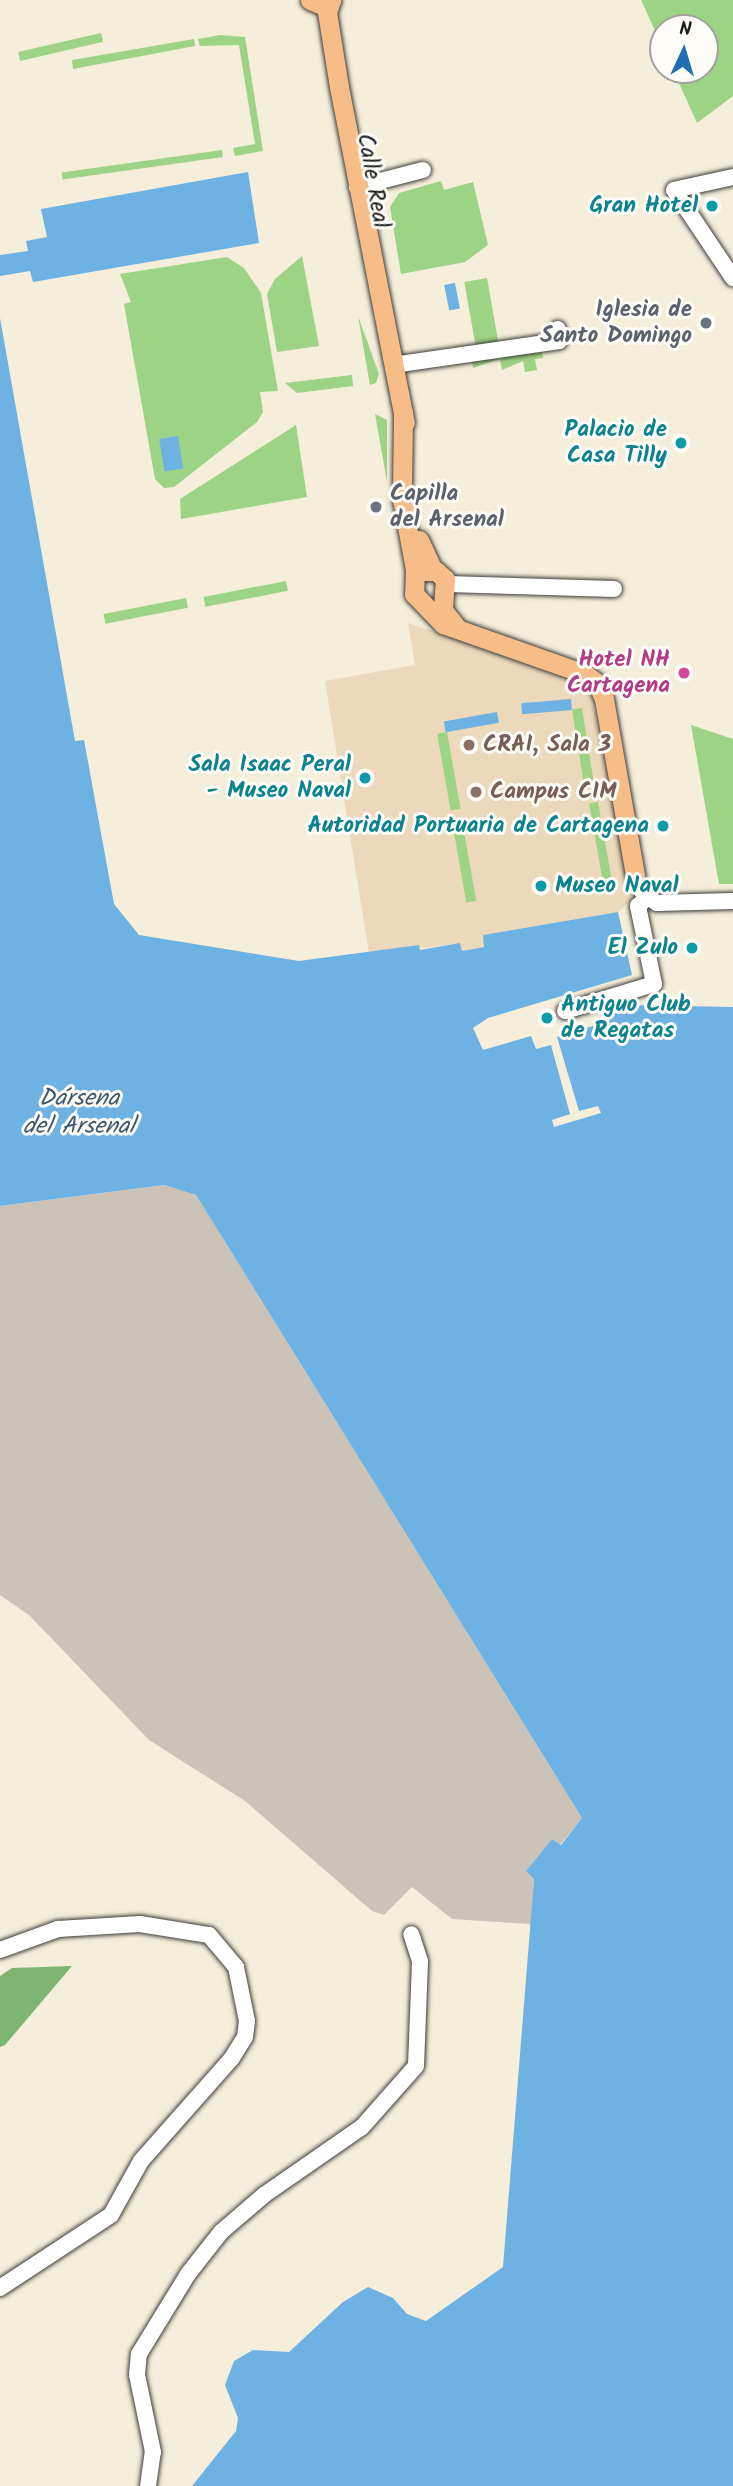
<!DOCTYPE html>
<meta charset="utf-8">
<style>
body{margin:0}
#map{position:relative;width:733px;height:2486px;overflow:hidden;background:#f5eedb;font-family:Kalam,sans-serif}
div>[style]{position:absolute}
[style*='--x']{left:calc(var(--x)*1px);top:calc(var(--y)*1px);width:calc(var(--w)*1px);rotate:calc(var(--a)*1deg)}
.built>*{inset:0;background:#ecd8ba}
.industrial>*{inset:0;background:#cbc3b8}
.green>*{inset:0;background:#9dd384;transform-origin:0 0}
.forest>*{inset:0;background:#7eb572}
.water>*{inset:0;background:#6eb2e4;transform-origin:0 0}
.roads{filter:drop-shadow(0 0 2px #3d3c39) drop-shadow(0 0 2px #3d3c39)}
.minor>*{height:16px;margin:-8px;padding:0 8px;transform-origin:8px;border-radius:8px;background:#fff}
.major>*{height:19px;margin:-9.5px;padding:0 9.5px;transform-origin:9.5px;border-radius:9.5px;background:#f7bd88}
.dots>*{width:19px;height:19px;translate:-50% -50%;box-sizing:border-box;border:4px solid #fdfcf7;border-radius:50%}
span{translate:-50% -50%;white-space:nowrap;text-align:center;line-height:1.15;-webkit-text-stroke:6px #fdfcf7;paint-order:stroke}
.street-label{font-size:23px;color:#1c1c1c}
.culture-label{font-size:23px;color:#0d838f;font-weight:700}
.right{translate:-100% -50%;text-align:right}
.left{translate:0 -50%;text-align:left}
.worship-label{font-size:23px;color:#5b616d;font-weight:700}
.hotel-label{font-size:23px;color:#b23c85;font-weight:700}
.education-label{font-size:23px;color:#785e54;font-weight:700}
.water-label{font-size:24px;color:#3d586c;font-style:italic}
.north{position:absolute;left:649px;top:14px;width:70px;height:70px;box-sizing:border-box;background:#fdfcf7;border:2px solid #a3a29f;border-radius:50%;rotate:4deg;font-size:19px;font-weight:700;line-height:28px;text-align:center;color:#1c1c1c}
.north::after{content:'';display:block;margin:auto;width:24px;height:32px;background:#1f6fb2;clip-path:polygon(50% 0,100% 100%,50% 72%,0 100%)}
</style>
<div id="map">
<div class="built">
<i style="clip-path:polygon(408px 623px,582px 681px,590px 688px,632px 899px,618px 912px,483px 935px,485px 947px,462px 951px,460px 944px,369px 953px,325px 681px,415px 665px)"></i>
</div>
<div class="industrial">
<i style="clip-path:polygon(164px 1185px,196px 1195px,582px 1818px,560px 1845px,552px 1839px,526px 1871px,534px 1878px,531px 1924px,452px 1919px,412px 1887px,384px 1915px,372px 1911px,245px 1801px,149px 1740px,30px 1616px,0 1595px,0 1206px)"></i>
</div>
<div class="green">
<i style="clip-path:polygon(641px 0,733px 0,733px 96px,697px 123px,673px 70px,705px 70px,705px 28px,663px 28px,663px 48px)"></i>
<i style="left:101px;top:33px;width:9px;height:85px;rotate:77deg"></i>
<i style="clip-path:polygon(220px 35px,245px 37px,263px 151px,235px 156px,233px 148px,255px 144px,239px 45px,200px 46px,198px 39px)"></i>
<i style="clip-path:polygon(194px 39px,195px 46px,73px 69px,72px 60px)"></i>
<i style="left:222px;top:150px;width:7px;height:162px;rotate:82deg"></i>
<i style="clip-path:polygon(441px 181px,444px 190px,473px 182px,488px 245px,465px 262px,401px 274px,390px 207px,399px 193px)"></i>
<i style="clip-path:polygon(302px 256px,319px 346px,277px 352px,267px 294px,275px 279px)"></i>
<i style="clip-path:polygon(227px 257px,244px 268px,261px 293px,278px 391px,260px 392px,263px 412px,257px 422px,174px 487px,164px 488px,155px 479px,124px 304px,131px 302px,120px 274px)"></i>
<i style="left:487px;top:278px;width:66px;height:23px;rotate:80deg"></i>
<i style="clip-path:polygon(358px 316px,379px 374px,376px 383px,370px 385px)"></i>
<i style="clip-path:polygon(541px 346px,543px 358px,535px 359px,537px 370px,525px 372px,523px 361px,502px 370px,500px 359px,473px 368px,471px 356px)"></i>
<i style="clip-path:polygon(352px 375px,353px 386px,297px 393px,285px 383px)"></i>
<i style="clip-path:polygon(375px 414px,387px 420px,387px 482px)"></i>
<i style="clip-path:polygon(296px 425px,307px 497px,181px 519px,180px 499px)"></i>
<i style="left:286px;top:581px;width:10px;height:84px;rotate:79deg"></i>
<i style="left:186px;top:598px;width:10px;height:84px;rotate:79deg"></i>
<i style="left:582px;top:708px;width:79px;height:10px;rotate:81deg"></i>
<i style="clip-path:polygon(691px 725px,733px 739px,733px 884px,719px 884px)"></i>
<i style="left:447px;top:732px;width:78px;height:10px;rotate:80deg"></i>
<i style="left:598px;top:802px;width:77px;height:9px;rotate:80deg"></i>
<i style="left:463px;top:826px;width:76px;height:10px;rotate:80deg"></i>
</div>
<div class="forest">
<i style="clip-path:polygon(72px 1966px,5px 2045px,0 2047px,0 1976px,12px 1968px)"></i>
</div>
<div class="water">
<i style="clip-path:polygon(248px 172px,259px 243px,33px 282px,30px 271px,0 276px,0 255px,28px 251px,26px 241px,47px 237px,41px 209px)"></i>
<i style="left:455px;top:283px;width:26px;height:11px;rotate:79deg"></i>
<i style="clip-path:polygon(0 318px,75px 741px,84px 740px,114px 904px,139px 935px,299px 961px,419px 945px,420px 950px,460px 943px,462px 951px,484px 947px,483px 935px,618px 912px,632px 975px,488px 1018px,473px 1028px,483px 1050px,531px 1036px,536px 1049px,551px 1045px,570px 1114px,552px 1120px,554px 1127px,601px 1113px,598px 1106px,579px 1111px,557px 1037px,609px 1021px,607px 1013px,633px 1005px,733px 1007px,733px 2486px,192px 2486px,236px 2431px,238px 2418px,225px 2385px,234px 2361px,253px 2350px,289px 2352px,343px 2302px,368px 2287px,393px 2298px,407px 2314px,426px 2321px,503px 2267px,534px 1879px,526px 1871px,552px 1839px,561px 1845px,582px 1818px,196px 1195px,164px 1185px,0 1206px)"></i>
<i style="left:178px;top:436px;width:33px;height:19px;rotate:81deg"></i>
<i style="left:571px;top:699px;width:11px;height:50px;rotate:85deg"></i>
<i style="left:497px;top:712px;width:11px;height:54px;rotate:80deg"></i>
</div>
<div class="roads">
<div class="minor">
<i style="--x:733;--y:177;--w:60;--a:167.6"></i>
<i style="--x:674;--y:190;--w:106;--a:56.2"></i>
<i style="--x:357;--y:187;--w:68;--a:-14.4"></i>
<i style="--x:393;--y:365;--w:168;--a:-8.2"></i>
<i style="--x:559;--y:341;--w:12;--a:-95"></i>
<i style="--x:447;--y:584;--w:167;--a:1.7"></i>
<i style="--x:635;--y:875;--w:20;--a:66"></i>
<i style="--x:643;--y:893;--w:17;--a:36"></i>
<i style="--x:657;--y:903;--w:76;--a:-1.5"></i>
<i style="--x:565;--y:1011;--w:93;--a:-16.9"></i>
<i style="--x:654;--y:984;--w:80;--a:-101.6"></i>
<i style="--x:638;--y:906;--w:12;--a:-42"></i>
<i style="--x:0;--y:1950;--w:62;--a:-19.9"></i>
<i style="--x:58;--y:1929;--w:82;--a:-3.5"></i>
<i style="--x:140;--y:1924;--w:70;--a:9.1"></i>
<i style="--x:209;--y:1935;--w:42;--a:49.8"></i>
<i style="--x:236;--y:1967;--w:55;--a:78.5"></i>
<i style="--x:247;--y:2021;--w:16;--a:97"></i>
<i style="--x:245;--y:2037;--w:25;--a:122"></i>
<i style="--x:232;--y:2058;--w:137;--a:131.5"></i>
<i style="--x:141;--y:2161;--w:62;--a:119.1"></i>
<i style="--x:111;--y:2215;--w:133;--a:146.7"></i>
<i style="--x:148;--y:2486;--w:34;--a:-82"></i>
<i style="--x:153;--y:2452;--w:79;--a:-101.7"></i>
<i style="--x:137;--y:2375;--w:21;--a:-85"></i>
<i style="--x:139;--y:2354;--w:94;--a:-58.5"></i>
<i style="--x:188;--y:2274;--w:53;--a:-51.8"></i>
<i style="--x:221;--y:2232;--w:57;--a:-40.7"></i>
<i style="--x:264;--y:2195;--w:119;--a:-34.8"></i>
<i style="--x:362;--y:2127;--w:81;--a:-48.5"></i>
<i style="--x:416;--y:2066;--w:105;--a:-87.8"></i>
<i style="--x:420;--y:1961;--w:28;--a:-108"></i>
</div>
<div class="major">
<i style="--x:310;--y:0;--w:11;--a:22"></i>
<i style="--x:320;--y:4;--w:12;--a:-20"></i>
<i style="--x:331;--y:0;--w:13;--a:108"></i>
<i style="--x:327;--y:12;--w:76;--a:80.9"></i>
<i style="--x:339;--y:87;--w:342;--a:78.9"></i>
<i style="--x:403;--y:412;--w:87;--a:90.7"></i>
<i style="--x:402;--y:499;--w:72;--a:79.6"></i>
<i style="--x:415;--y:570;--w:24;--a:92"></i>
<i style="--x:414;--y:594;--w:42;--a:46"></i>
<i style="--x:443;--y:624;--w:151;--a:19.4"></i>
<i style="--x:585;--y:674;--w:15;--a:37"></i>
<i style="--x:597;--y:683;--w:17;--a:66"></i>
<i style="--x:604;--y:699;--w:179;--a:80"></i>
<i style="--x:419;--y:540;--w:33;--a:65"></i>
<i style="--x:423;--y:571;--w:13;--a:0"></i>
<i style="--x:436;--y:571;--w:12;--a:42"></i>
<i style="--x:445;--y:579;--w:31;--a:94"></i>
<i style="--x:443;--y:610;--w:23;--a:52"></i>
</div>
</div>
<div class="dots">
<i style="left:712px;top:206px;background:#0f9aa8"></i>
<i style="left:706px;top:323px;background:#6b7280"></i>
<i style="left:681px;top:443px;background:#0f9aa8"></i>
<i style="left:376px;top:507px;background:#6b7280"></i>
<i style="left:684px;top:673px;background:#d1479c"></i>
<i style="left:469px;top:745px;background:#8d6e63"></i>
<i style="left:365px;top:778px;background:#0f9aa8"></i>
<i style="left:476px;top:792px;background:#8d6e63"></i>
<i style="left:663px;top:826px;background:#0f9aa8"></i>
<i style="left:541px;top:886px;background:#0f9aa8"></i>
<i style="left:692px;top:948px;background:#0f9aa8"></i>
<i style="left:547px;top:1018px;background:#0f9aa8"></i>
</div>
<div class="street-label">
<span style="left:372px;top:181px;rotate:80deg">Calle Real</span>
</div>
<div class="culture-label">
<span class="right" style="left:698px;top:206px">Gran Hotel</span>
<span class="right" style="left:667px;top:443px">Palacio de<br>Casa Tilly</span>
<span class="right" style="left:351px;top:778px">Sala Isaac Peral<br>- Museo Naval</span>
<span class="right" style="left:649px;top:826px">Autoridad Portuaria de Cartagena</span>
<span class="left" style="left:555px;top:886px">Museo Naval</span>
<span class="right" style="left:678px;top:948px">El Zulo</span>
<span class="left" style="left:561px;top:1018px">Antiguo Club<br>de Regatas</span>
</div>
<div class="worship-label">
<span class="right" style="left:692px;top:323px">Iglesia de<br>Santo Domingo</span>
<span class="left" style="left:390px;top:507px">Capilla<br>del Arsenal</span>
</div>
<div class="hotel-label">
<span class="right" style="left:670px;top:673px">Hotel NH<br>Cartagena</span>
</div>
<div class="education-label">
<span class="left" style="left:483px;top:745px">CRAI, Sala 3</span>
<span class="left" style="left:490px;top:792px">Campus CIM</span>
</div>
<div class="water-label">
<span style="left:79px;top:1113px">Dársena<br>del Arsenal</span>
</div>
<div class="north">N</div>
</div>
